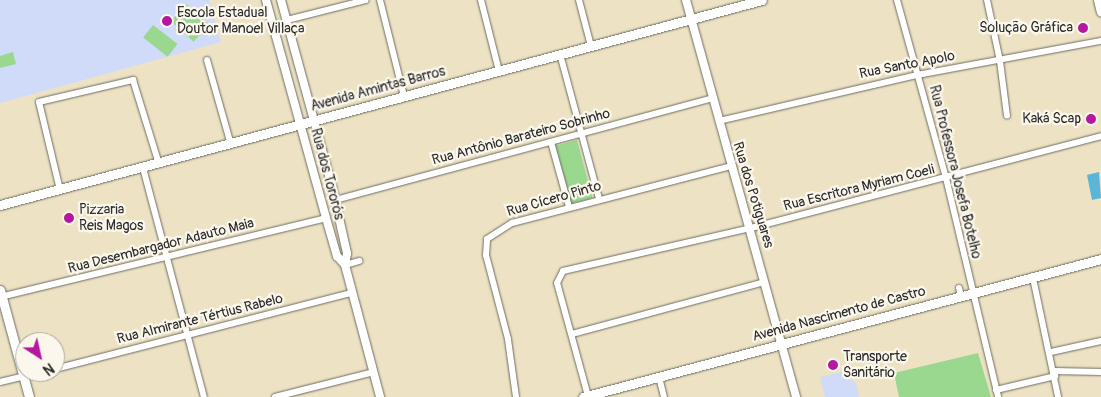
<!DOCTYPE html>
<meta charset="utf-8">
<style>
body{margin:0}
#map{position:relative;width:1101px;height:397px;overflow:hidden;background:#ede3c4;font-family:Pangolin,sans-serif}
div>[style]{position:absolute}
[style*='--x']{left:calc(var(--x)*1px);top:calc(var(--y)*1px);width:calc(var(--w)*1px);rotate:calc(var(--a)*1deg)}
.built>*{inset:0;background:#d0daf9}
.green>*{inset:0;background:#99d88e;transform-origin:0 0}
.water>*{inset:0;background:#5bb5d8}
.roads{filter:drop-shadow(0 0 1px #6f6b61) drop-shadow(0 0 1px #6f6b61)}
.minor>*{height:6px;margin:-3px;padding:0 3px;transform-origin:3px;border-radius:3px;background:#fff}
.tertiary>*{height:8px;margin:-4px;padding:0 4px;transform-origin:4px;border-radius:4px;background:#fff}
.secondary>*{height:9px;margin:-4.5px;padding:0 4.5px;transform-origin:4.5px;border-radius:4.5px;background:#fff}
.dots>*{width:14px;height:14px;translate:-50% -50%;box-sizing:border-box;border:2px solid #fbf7ec;border-radius:50%}
span{translate:-50% -50%;white-space:nowrap;text-align:center;line-height:1.15;-webkit-text-stroke:4.5px #fbf7ec;paint-order:stroke}
.poi-label{font-size:14px;color:#2b2b2b}
.left{translate:0 -50%;text-align:left}
.right{translate:-100% -50%;text-align:right}
.street-label{font-size:14px;color:#2b2b2b}
.north{position:absolute;left:15px;top:332px;width:50px;height:50px;box-sizing:border-box;background:#fbf7ec;border:1px solid #a8a59f;border-radius:50%;rotate:145deg;font-size:14px;font-weight:700;line-height:20px;text-align:center;color:#2b2b2b}
.north::after{content:'';display:block;margin:auto;width:18px;height:22px;background:#b5179e;clip-path:polygon(50% 0,100% 100%,50% 72%,0 100%)}
</style>
<div id="map">
<div class="built">
<i style="clip-path:polygon(0 0,209px 0,221px 42px,0 103px)"></i>
<i style="clip-path:polygon(841px 372px,856px 383px,859px 397px,825px 397px,820px 377px)"></i>
</div>
<div class="green">
<i style="left:186px;top:4px;width:31px;height:23px;rotate:42deg"></i>
<i style="left:153px;top:25px;width:31px;height:16px;rotate:38deg"></i>
<i style="clip-path:polygon(13px 52px,16px 64px,0 68px,0 56px)"></i>
<i style="left:577px;top:140px;width:60px;height:24px;rotate:75deg"></i>
<i style="clip-path:polygon(978px 353px,991px 397px,899px 397px,894px 373px)"></i>
</div>
<div class="water">
<i style="clip-path:polygon(1099px 172px,1101px 198px,1092px 200px,1087px 175px)"></i>
</div>
<div class="roads">
<div class="minor">
<i style="--x:380;--y:0;--w:99;--a:76"></i>
<i style="--x:481;--y:0;--w:73;--a:75.8"></i>
<i style="--x:579;--y:0;--w:48;--a:75.4"></i>
<i style="--x:897;--y:0;--w:185;--a:74.6"></i>
<i style="--x:946;--y:178;--w:225;--a:76.6"></i>
<i style="--x:987;--y:0;--w:62;--a:78"></i>
<i style="--x:1000;--y:61;--w:55;--a:82.7"></i>
<i style="--x:287;--y:20;--w:81;--a:-14.2"></i>
<i style="--x:560;--y:54;--w:150;--a:74.9"></i>
<i style="--x:207;--y:60;--w:88;--a:74.2"></i>
<i style="--x:719;--y:121;--w:203;--a:-13.1"></i>
<i style="--x:917;--y:75;--w:187;--a:-10.5"></i>
<i style="--x:551;--y:142;--w:67;--a:74.5"></i>
<i style="--x:143;--y:168;--w:237;--a:75.1"></i>
<i style="--x:60;--y:190;--w:90;--a:-103.4"></i>
<i style="--x:39;--y:102;--w:97;--a:-13.2"></i>
<i style="--x:133;--y:80;--w:88;--a:72.8"></i>
<i style="--x:335;--y:200;--w:392;--a:-15.1"></i>
<i style="--x:345;--y:265;--w:15;--a:-16"></i>
<i style="--x:1033;--y:278;--w:122;--a:78.1"></i>
<i style="--x:959;--y:288;--w:8;--a:76"></i>
<i style="--x:0;--y:297;--w:335;--a:-13.6"></i>
<i style="--x:572;--y:334;--w:200;--a:-15.1"></i>
<i style="--x:1051;--y:352;--w:51;--a:-12.4"></i>
<i style="--x:55;--y:369;--w:307;--a:-14.4"></i>
<i style="--x:1054;--y:371;--w:47;--a:1.2"></i>
<i style="--x:659;--y:377;--w:21;--a:76"></i>
<i style="--x:0;--y:382;--w:43;--a:-13.4"></i>
<i style="--x:996;--y:390;--w:61;--a:-13.3"></i>
<i style="--x:588;--y:396;--w:117;--a:-105.3"></i>
<i style="--x:557;--y:283;--w:13;--a:-63"></i>
<i style="--x:563;--y:271;--w:193;--a:-12.9"></i>
<i style="--x:751;--y:228;--w:362;--a:-14.7"></i>
<i style="--x:275;--y:397;--w:102;--a:-14.2"></i>
<i style="--x:516;--y:397;--w:59;--a:-97.9"></i>
<i style="--x:508;--y:339;--w:87;--a:-104.7"></i>
<i style="--x:486;--y:255;--w:16;--a:-86"></i>
<i style="--x:487;--y:239;--w:30;--a:-33"></i>
<i style="--x:512;--y:223;--w:226;--a:-14.6"></i>
</div>
<div class="tertiary">
<i style="--x:266;--y:0;--w:226;--a:74.6"></i>
<i style="--x:326;--y:218;--w:40;--a:74"></i>
<i style="--x:337;--y:256;--w:12;--a:48"></i>
<i style="--x:281;--y:0;--w:194;--a:74.7"></i>
<i style="--x:332;--y:187;--w:68;--a:77.2"></i>
<i style="--x:347;--y:253;--w:12;--a:99"></i>
<i style="--x:345;--y:265;--w:137;--a:75.1"></i>
<i style="--x:686;--y:0;--w:412;--a:74.5"></i>
</div>
<div class="secondary">
<i style="--x:1098;--y:0;--w:12;--a:76"></i>
<i style="--x:0;--y:205;--w:789;--a:-15.06"></i>
<i style="--x:0;--y:290;--w:111;--a:74.8"></i>
<i style="--x:583;--y:397;--w:536;--a:-14.92"></i>
</div>
</div>
<div class="dots">
<i style="left:167px;top:21px;background:#b5179e"></i>
<i style="left:1083px;top:28px;background:#b5179e"></i>
<i style="left:1091px;top:119px;background:#b5179e"></i>
<i style="left:69px;top:218px;background:#b5179e"></i>
<i style="left:833px;top:365px;background:#b5179e"></i>
</div>
<div class="poi-label">
<span class="left" style="left:177px;top:21px">Escola Estadual<br>Doutor Manoel Villaça</span>
<span class="right" style="left:1073px;top:28px">Solução Gráfica</span>
<span class="right" style="left:1081px;top:119px">Kaká Scap</span>
<span class="left" style="left:79px;top:218px">Pizzaria<br>Reis Magos</span>
<span class="left" style="left:843px;top:365px">Transporte<br>Sanitário</span>
</div>
<div class="street-label">
<span style="left:907px;top:65px;rotate:-11deg">Rua Santo Apolo</span>
<span style="left:378px;top:89px;rotate:-15deg">Avenida Amintas Barros</span>
<span style="left:521px;top:137px;rotate:-15deg">Rua Antônio Barateiro Sobrinho</span>
<span style="left:955px;top:172px;rotate:76deg">Rua Professora Josefa Botelho</span>
<span style="left:327px;top:174px;rotate:75deg">Rua dos Tororós</span>
<span style="left:859px;top:188px;rotate:-14deg">Rua Escritora Myriam Coeli</span>
<span style="left:753px;top:195px;rotate:73deg">Rua dos Potiguares</span>
<span style="left:554px;top:199px;rotate:-16deg">Rua Cícero Pinto</span>
<span style="left:161px;top:246px;rotate:-14deg">Rua Desembargador Adauto Maia</span>
<span style="left:839px;top:314px;rotate:-15deg">Avenida Nascimento de Castro</span>
<span style="left:200px;top:319px;rotate:-14deg">Rua Almirante Tértius Rabelo</span>
</div>
<div class="north">N</div>
</div>
